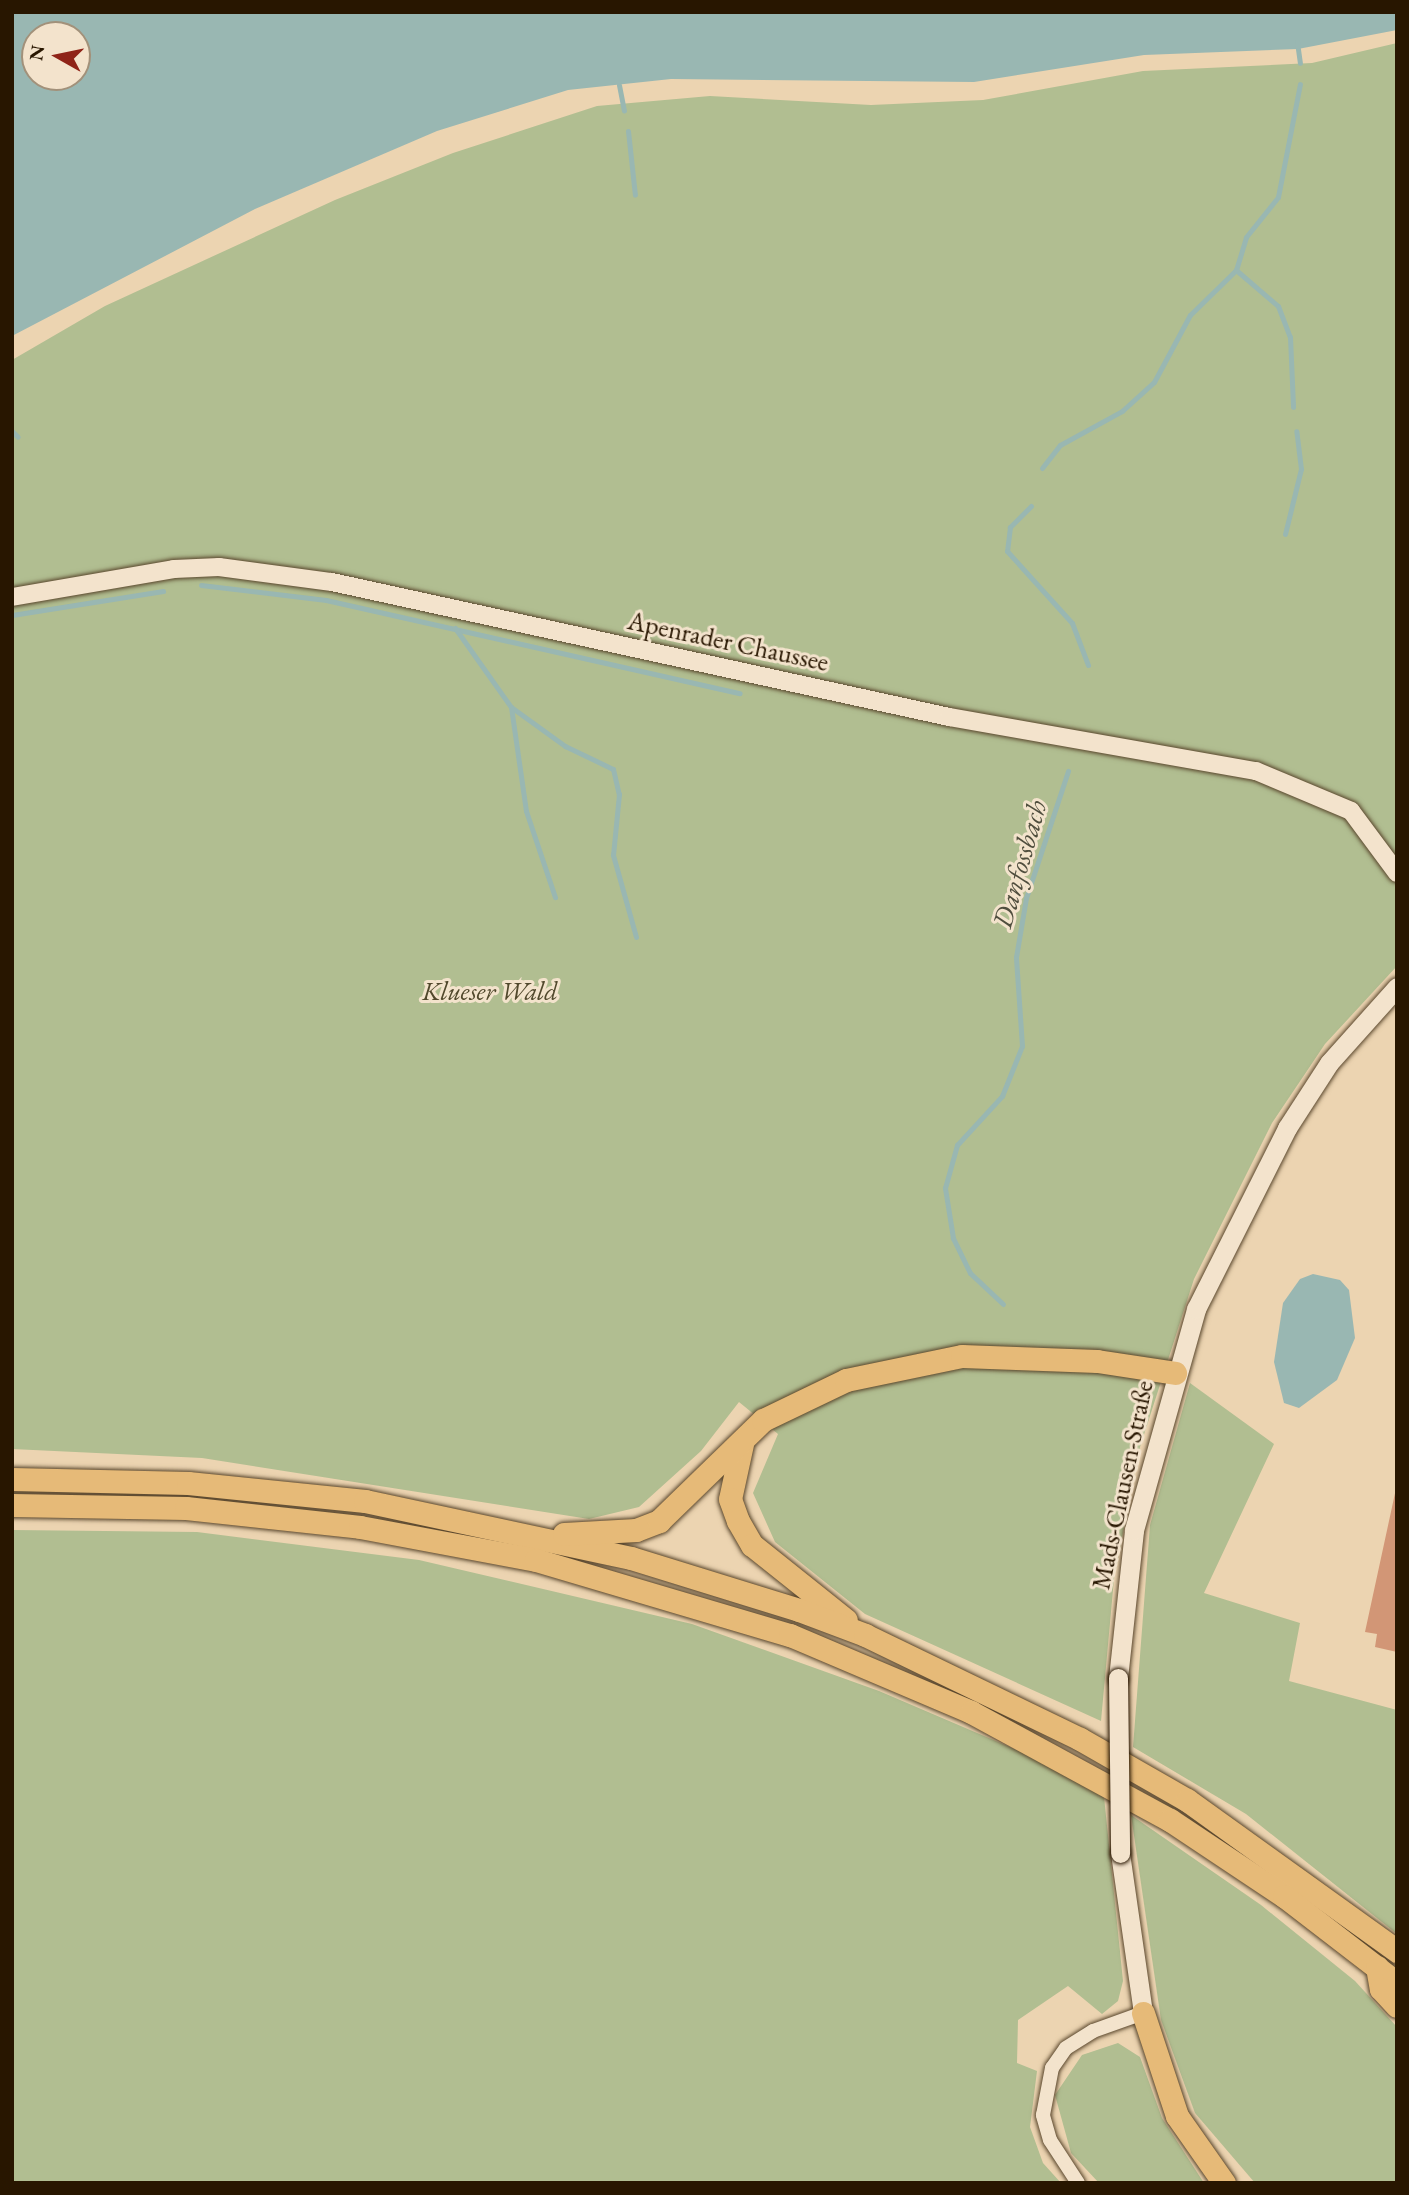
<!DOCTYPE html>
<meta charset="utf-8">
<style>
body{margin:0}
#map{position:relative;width:1409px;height:2195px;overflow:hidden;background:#ecd4b1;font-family:"EB Garamond",serif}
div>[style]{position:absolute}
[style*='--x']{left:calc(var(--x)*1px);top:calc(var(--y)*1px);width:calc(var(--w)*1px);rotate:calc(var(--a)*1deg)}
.green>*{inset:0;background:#b1be91}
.water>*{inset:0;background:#99b7b2}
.stream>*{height:5px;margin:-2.5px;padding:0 2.5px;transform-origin:2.5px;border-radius:2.5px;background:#99b7b2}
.building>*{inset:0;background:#d29676}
.roads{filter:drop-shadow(0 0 2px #59462c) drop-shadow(0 0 2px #59462c)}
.minor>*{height:14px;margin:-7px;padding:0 7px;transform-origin:7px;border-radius:7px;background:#f3e3cc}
.tertiary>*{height:18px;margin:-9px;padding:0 9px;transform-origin:9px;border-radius:9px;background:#f3e3cc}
.secondary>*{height:19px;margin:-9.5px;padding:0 9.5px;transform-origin:9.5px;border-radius:9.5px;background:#f3e3cc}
.trunk>*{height:23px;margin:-11.5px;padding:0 11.5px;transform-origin:11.5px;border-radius:11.5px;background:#e6ba78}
.bridges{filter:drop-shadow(0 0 2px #281600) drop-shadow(0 0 2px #281600)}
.secondary-bridge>*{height:19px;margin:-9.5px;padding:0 9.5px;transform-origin:9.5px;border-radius:9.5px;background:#f3e3cc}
span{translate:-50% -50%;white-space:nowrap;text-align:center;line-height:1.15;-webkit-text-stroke:6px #f3e3cc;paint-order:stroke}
.street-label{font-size:26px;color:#281600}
.park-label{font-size:26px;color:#51482c;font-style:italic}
.water-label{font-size:28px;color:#504e3e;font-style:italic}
.frame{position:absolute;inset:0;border:14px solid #281600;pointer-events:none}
.north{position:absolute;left:21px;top:21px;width:70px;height:70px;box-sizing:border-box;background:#f3e3cc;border:2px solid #a2917a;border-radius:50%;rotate:279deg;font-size:19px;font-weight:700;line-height:28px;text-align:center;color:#281600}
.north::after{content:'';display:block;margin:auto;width:24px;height:32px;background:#8f2418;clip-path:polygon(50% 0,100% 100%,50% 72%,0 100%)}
</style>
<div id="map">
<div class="green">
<i style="clip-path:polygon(1397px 43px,1397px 966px,1325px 1044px,1272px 1123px,1194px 1279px,1140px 1447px,1114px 1579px,1101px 1721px,865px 1614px,775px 1542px,753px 1493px,778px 1434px,739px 1402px,701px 1451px,639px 1507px,589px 1519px,202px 1458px,12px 1449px,12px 360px,105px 306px,335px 200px,453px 153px,597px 106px,710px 96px,871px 105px,983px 100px,1143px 71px,1312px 63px)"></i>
<i style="clip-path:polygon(1190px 1383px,1274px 1444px,1204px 1593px,1300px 1623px,1289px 1681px,1397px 1710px,1397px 1934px,1246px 1814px,1133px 1747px,1150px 1525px)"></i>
<i style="clip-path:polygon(12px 1530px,197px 1532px,419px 1560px,692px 1624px,879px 1691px,1103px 1787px,1123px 1981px,1118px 2001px,1102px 2014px,1068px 1986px,1018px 2020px,1017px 2063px,1037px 2071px,1030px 2127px,1043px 2163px,1061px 2183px,12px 2183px)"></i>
<i style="clip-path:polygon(1131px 1815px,1261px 1905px,1355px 1981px,1397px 2027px,1395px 2183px,1255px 2183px,1195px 2113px,1161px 2020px)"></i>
<i style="clip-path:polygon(1118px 2043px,1140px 2057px,1162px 2118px,1204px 2183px,1099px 2183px,1071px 2153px,1055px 2095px,1082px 2055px)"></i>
</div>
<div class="water">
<i style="clip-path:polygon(evenodd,12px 12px,1397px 12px,1397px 30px,1298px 49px,1144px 55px,974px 82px,671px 79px,568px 90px,437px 131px,255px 209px,12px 336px,12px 12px,35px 35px,77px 35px,77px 77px,35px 77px,35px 35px)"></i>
<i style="clip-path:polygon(1313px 1274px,1340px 1280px,1349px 1290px,1355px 1338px,1337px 1380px,1299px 1408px,1284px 1403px,1274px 1362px,1283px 1303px,1300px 1279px)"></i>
</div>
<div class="stream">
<i style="--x:1297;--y:42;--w:21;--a:82"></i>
<i style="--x:619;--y:85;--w:26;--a:79"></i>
<i style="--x:628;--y:131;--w:64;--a:83.8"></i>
<i style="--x:1236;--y:270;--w:55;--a:40.6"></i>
<i style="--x:1278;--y:306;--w:33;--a:69"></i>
<i style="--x:1290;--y:337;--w:70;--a:87.5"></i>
<i style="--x:12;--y:431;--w:8;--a:45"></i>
<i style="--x:1042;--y:468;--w:29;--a:-52"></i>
<i style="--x:1060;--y:445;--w:71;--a:-28.7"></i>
<i style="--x:1122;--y:411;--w:43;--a:-42.2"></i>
<i style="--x:1154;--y:382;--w:76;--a:-61.8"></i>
<i style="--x:1190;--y:315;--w:64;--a:-44.4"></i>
<i style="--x:1236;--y:270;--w:34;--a:-73"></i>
<i style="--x:1246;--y:237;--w:51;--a:-51.3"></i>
<i style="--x:1278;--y:197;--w:115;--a:-79"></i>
<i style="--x:1031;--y:506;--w:30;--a:135"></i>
<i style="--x:1010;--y:527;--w:24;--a:97"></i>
<i style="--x:1007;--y:551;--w:97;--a:47.9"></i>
<i style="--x:1072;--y:623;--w:45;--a:69.1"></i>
<i style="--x:1285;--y:534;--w:67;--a:-76.2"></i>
<i style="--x:1301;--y:469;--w:38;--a:-97"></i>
<i style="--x:201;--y:585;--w:126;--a:6.8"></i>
<i style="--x:326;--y:600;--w:424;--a:12.7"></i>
<i style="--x:12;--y:615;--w:153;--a:-9"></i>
<i style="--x:455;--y:628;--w:97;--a:54.7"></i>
<i style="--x:511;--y:707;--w:67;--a:35.8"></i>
<i style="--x:565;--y:746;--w:53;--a:25.6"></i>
<i style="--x:613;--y:769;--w:26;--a:77"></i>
<i style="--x:619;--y:794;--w:61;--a:95.6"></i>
<i style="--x:613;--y:855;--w:85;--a:74.3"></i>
<i style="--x:511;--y:707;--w:105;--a:81.8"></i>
<i style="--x:526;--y:811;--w:91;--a:71.4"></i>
<i style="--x:1003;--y:1304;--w:45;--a:-136.8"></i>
<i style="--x:970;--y:1273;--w:39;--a:-116"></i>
<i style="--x:953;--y:1238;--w:51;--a:-99.1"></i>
<i style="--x:945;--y:1188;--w:45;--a:-74.4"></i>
<i style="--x:957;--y:1145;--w:67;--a:-47.4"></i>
<i style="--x:1002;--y:1096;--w:54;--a:-68.2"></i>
<i style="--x:1022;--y:1046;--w:89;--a:-93.9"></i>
<i style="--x:1016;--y:957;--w:60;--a:-80.4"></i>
<i style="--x:1026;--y:898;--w:134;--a:-71.7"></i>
</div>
<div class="building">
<i style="clip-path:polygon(1397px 1484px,1397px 1652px,1375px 1647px,1377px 1634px,1365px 1632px)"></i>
</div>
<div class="roads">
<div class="minor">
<i style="--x:1078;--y:2183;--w:51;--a:-123.1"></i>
<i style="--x:1050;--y:2140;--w:26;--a:-106"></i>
<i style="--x:1043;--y:2115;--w:48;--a:-79.2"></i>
<i style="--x:1052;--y:2068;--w:24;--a:-55"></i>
<i style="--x:1066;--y:2048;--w:32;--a:-32"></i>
<i style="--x:1093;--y:2031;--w:53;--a:-19.8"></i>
</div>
<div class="tertiary">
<i style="--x:12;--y:597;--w:164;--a:-9.8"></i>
<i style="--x:174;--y:569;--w:45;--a:-2.5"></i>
<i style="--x:219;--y:567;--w:114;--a:7.6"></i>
<i style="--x:332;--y:582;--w:632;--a:12.34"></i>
<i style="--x:949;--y:717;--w:312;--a:10"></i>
<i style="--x:1256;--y:771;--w:103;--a:22.8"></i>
<i style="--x:1351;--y:811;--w:77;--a:53.4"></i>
</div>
<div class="secondary">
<i style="--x:1118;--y:1678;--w:149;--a:-83.8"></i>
<i style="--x:1134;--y:1530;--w:230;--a:-74.3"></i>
<i style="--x:1196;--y:1309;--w:203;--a:-63.3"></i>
<i style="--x:1287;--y:1128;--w:77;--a:-57.1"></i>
<i style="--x:1329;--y:1063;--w:102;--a:-48.2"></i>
<i style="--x:1120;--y:1853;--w:162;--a:81.8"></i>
</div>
<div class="trunk">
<i style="--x:742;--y:1444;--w:56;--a:102.3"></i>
<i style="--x:730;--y:1499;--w:23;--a:70"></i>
<i style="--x:738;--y:1521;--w:28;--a:60"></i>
<i style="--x:752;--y:1545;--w:120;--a:38.6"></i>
<i style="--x:12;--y:1479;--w:176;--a:1.3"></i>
<i style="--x:188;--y:1483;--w:178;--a:5.8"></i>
<i style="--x:365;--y:1501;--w:272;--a:12.1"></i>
<i style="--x:631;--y:1558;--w:176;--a:17.2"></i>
<i style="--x:799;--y:1610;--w:71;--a:20.7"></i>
<i style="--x:865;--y:1635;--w:239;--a:25.8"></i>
<i style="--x:1080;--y:1739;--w:123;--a:29.7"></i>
<i style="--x:1187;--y:1800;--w:259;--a:35.7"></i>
<i style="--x:12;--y:1505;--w:174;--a:1"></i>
<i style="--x:186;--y:1508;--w:175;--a:6.2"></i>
<i style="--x:360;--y:1527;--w:179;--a:10.6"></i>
<i style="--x:536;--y:1560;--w:265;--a:16.5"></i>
<i style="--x:790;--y:1635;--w:197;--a:23"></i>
<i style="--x:971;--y:1712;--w:226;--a:28.5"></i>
<i style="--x:1170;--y:1820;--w:137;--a:33.7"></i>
<i style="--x:1284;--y:1896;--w:143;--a:37.6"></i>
<i style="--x:564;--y:1534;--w:72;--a:-3.2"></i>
<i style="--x:636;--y:1530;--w:25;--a:-21"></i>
<i style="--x:659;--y:1521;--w:145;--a:-44.2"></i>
<i style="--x:763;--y:1420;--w:92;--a:-25.7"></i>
<i style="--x:846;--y:1380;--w:118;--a:-11.7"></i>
<i style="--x:962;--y:1356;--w:135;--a:2.1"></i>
<i style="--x:1097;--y:1361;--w:79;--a:8.7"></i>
<i style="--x:1377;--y:1967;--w:22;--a:80"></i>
<i style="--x:1381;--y:1989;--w:23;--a:47"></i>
<i style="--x:1143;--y:2013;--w:108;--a:71.7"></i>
<i style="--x:1177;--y:2116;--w:82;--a:55"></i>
</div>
</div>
<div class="bridges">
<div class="secondary-bridge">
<i style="--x:1118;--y:1678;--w:175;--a:89.3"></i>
</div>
</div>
<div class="street-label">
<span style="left:728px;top:642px;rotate:12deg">Apenrader Chaussee</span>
<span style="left:1123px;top:1485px;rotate:-78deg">Mads-Clausen-Straße</span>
</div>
<div class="park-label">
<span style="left:490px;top:992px">Klueser Wald</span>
</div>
<div class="water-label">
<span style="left:1019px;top:864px;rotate:-74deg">Danfossbach</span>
</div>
<div class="frame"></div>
<div class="north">N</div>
</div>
